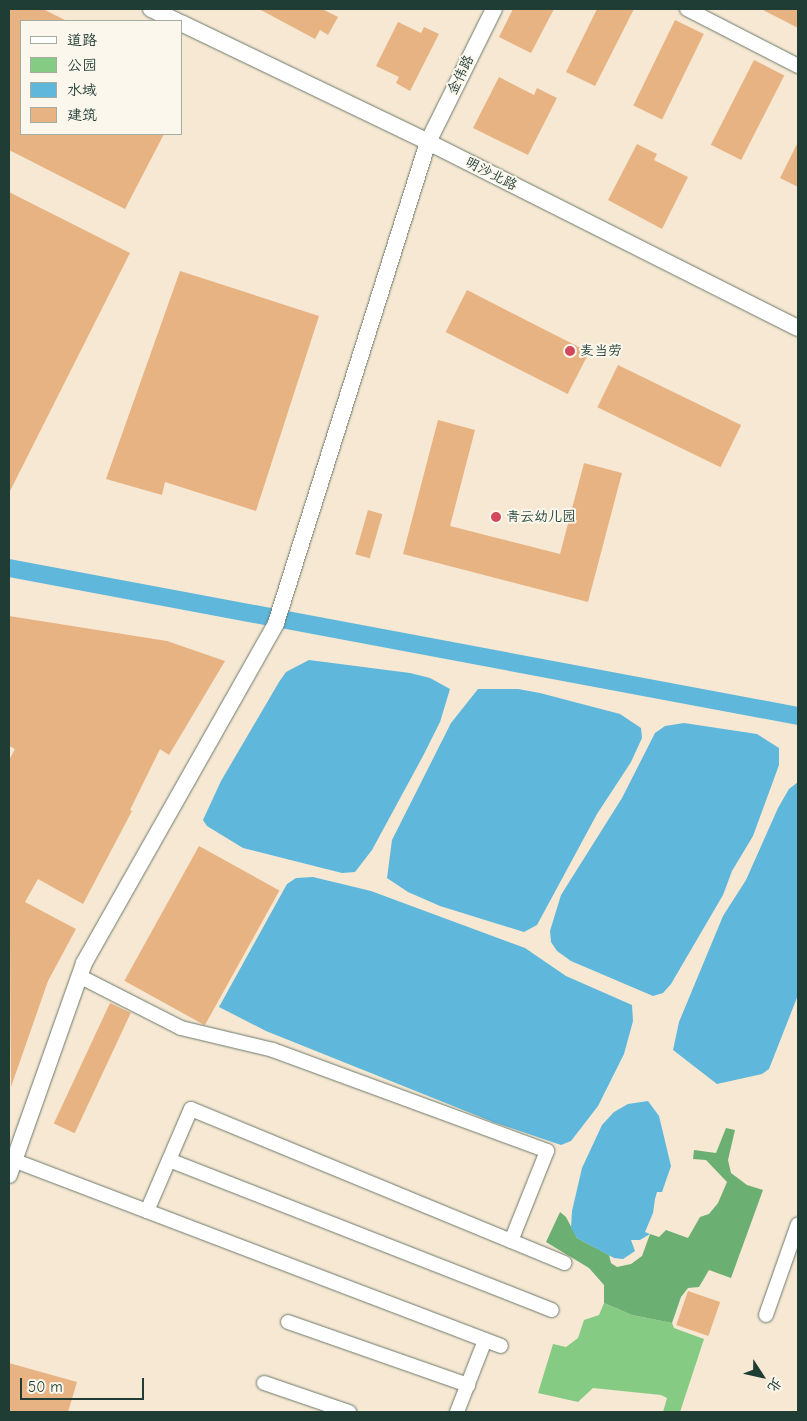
<!DOCTYPE html>
<meta charset="utf-8">
<style>
body{margin:0}
#map{position:relative;width:807px;height:1421px;overflow:hidden;background:#f6e8d2;font-family:"Comic Neue","LXGW WenKai TC",sans-serif}
div>[style]{position:absolute}
[style*='--x']{left:calc(var(--x)*1px);top:calc(var(--y)*1px);width:calc(var(--w)*1px);rotate:calc(var(--a)*1deg)}
.green>*{inset:0;background:#86cb84}
.forest>*{inset:0;background:#6caf72}
.water>*{inset:0;background:#5fb7dc}
.canal>*{height:18px;margin:-9px;padding:0 9px;transform-origin:9px;border-radius:9px;background:#5fb7dc}
.building>*{inset:0;background:#e8b383;transform-origin:0 0}
.roads{filter:drop-shadow(0 0 1px #6a796b) drop-shadow(0 0 1px #6a796b)}
.minor>*{height:14px;margin:-7px;padding:0 7px;transform-origin:7px;border-radius:7px;background:#fff}
.tertiary>*{height:16px;margin:-8px;padding:0 8px;transform-origin:8px;border-radius:8px;background:#fff}
.dots>*{width:14px;height:14px;translate:-50% -50%;box-sizing:border-box;border:2px solid #fbf7ec;border-radius:50%}
span{translate:-50% -50%;white-space:nowrap;text-align:center;line-height:1.15;-webkit-text-stroke:4px #fbf7ec;paint-order:stroke}
.street-label{font-size:14px;color:#1f3d34}
.poi-label{font-size:14px;color:#1f3d34}
.left{translate:0 -50%;text-align:left}
.frame{position:absolute;inset:0;border:10px solid #1f3d34;pointer-events:none}
.legend{position:absolute;left:20px;top:20px;width:162px;height:115px;box-sizing:border-box;background:#fbf7ec;border:1px solid #a3ada2;margin:0;padding:6px 9px;list-style:none;font-size:15px;color:#1f3d34}
.legend li{display:flex;align-items:center;gap:10px;height:25px}
.legend b{width:25px;border:1px solid #a3ada2}
.north{position:absolute;left:737px;top:1351px;width:50px;height:50px;-webkit-text-stroke:4px #fbf7ec;paint-order:stroke;rotate:125deg;font-size:14px;font-weight:700;line-height:20px;text-align:center;color:#1f3d34}
.north::after{content:'';display:block;margin:auto;width:18px;height:22px;background:#1f3d34;clip-path:polygon(50% 0,100% 100%,50% 72%,0 100%)}
.scale{position:absolute;left:20px;top:1378px;width:124px;height:22px;box-sizing:border-box;border:2px solid #1f3d34;border-top:0;padding-left:6px;font-size:15px;line-height:18px;white-space:nowrap;color:#1f3d34;-webkit-text-stroke:4px #fbf7ec;paint-order:stroke}
</style>
<div id="map">
<div class="green">
<i style="clip-path:polygon(604px 1303px,632px 1315px,672px 1323px,674px 1328px,704px 1339px,680px 1412px,663px 1412px,667px 1398px,661px 1395px,593px 1388px,578px 1402px,538px 1393px,553px 1344px,566px 1347px,578px 1338px,584px 1320px,599px 1315px)"></i>
</div>
<div class="forest">
<i style="clip-path:polygon(726px 1128px,735px 1130px,728px 1160px,731px 1173px,747px 1185px,763px 1190px,731px 1278px,709px 1270px,699px 1287px,688px 1288px,681px 1297px,672px 1323px,632px 1315px,604px 1303px,604px 1285px,589px 1268px,546px 1242px,560px 1212px,566px 1217px,577px 1238px,609px 1255px,611px 1263px,617px 1267px,631px 1264px,642px 1256px,650px 1234px,659px 1237px,666px 1230px,688px 1238px,700px 1217px,709px 1214px,718px 1203px,727px 1182px,706px 1160px,693px 1159px,694px 1150px,716px 1153px)"></i>
</div>
<div class="water">
<i style="clip-path:polygon(309px 660px,410px 673px,430px 678px,450px 689px,440px 722px,423px 756px,372px 850px,355px 872px,342px 873px,243px 848px,207px 826px,203px 820px,221px 781px,279px 682px,286px 672px)"></i>
<i style="clip-path:polygon(478px 689px,518px 689px,540px 693px,620px 714px,641px 728px,642px 738px,631px 762px,597px 814px,537px 925px,524px 932px,440px 906px,408px 892px,387px 878px,392px 840px,451px 723px)"></i>
<i style="clip-path:polygon(684px 723px,757px 734px,779px 748px,779px 765px,753px 836px,732px 871px,723px 895px,671px 984px,663px 993px,653px 996px,571px 961px,557px 951px,551px 942px,550px 931px,561px 895px,622px 798px,655px 733px,665px 726px)"></i>
<i style="clip-path:polygon(798px 782px,798px 995px,769px 1069px,762px 1074px,717px 1084px,673px 1050px,679px 1022px,723px 916px,746px 880px,778px 808px,789px 789px)"></i>
<i style="clip-path:polygon(313px 877px,371px 891px,525px 948px,566px 976px,632px 1005px,633px 1021px,624px 1054px,598px 1106px,571px 1141px,561px 1145px,493px 1122px,266px 1031px,219px 1007px,287px 884px,296px 878px)"></i>
<i style="clip-path:polygon(648px 1101px,659px 1116px,671px 1166px,662px 1192px,657px 1192px,655px 1199px,653px 1213px,645px 1232px,650px 1234px,640px 1240px,631px 1240px,635px 1251px,623px 1259px,614px 1258px,577px 1238px,571px 1228px,572px 1211px,582px 1168px,602px 1125px,614px 1112px,628px 1104px)"></i>
</div>
<div class="canal">
<i style="--x:9;--y:568;--w:803;--a:10.62"></i>
</div>
<div class="building">
<i style="clip-path:polygon(9px 9px,43px 9px,67px 21px,21px 21px,21px 134px,164px 134px,125px 209px,9px 150px)"></i>
<i style="clip-path:polygon(259px 9px,322px 9px,338px 17px,328px 35px,320px 30px,315px 39px)"></i>
<i style="clip-path:polygon(513px 9px,554px 9px,531px 53px,499px 37px)"></i>
<i style="clip-path:polygon(597px 9px,634px 9px,595px 86px,566px 72px)"></i>
<i style="clip-path:polygon(761px 9px,798px 9px,798px 28px)"></i>
<i style="left:675px;top:20px;width:32px;height:95px;rotate:26deg"></i>
<i style="clip-path:polygon(398px 22px,421px 33px,424px 27px,439px 34px,410px 91px,396px 83px,399px 77px,376px 66px)"></i>
<i style="left:754px;top:60px;width:34px;height:95px;rotate:27deg"></i>
<i style="clip-path:polygon(499px 77px,534px 95px,537px 88px,557px 98px,528px 155px,473px 128px)"></i>
<i style="clip-path:polygon(798px 142px,798px 187px,780px 178px)"></i>
<i style="clip-path:polygon(637px 144px,657px 154px,654px 160px,688px 177px,662px 229px,608px 200px)"></i>
<i style="clip-path:polygon(9px 192px,130px 253px,9px 493px)"></i>
<i style="clip-path:polygon(180px 271px,319px 316px,256px 511px,165px 482px,162px 495px,106px 479px)"></i>
<i style="left:467px;top:290px;width:137px;height:47px;rotate:27deg"></i>
<i style="left:618px;top:365px;width:137px;height:47px;rotate:26deg"></i>
<i style="clip-path:polygon(438px 420px,475px 430px,450px 526px,560px 554px,584px 463px,622px 473px,588px 602px,403px 554px)"></i>
<i style="left:368px;top:510px;width:15px;height:46px;rotate:16deg"></i>
<i style="clip-path:polygon(9px 616px,167px 641px,225px 661px,169px 755px,160px 749px,130px 810px,132px 811px,83px 904px,38px 879px,25px 902px,76px 929px,48px 981px,11px 1087px,9px 760px,15px 749px,9px 746px)"></i>
<i style="left:199px;top:846px;width:92px;height:154px;rotate:29deg"></i>
<i style="left:110px;top:1003px;width:23px;height:133px;rotate:25deg"></i>
<i style="left:688px;top:1291px;width:34px;height:36px;rotate:19deg"></i>
<i style="clip-path:polygon(9px 1363px,77px 1382px,68px 1412px,9px 1412px)"></i>
</div>
<div class="roads">
<div class="minor">
<i style="--x:687;--y:9;--w:125;--a:27.2"></i>
<i style="--x:79;--y:976;--w:114;--a:27"></i>
<i style="--x:181;--y:1028;--w:95;--a:13.4"></i>
<i style="--x:273;--y:1050;--w:292;--a:20.2"></i>
<i style="--x:547;--y:1151;--w:97;--a:111.8"></i>
<i style="--x:13;--y:1160;--w:522;--a:20.86"></i>
<i style="--x:169;--y:1160;--w:411;--a:21.4"></i>
<i style="--x:147;--y:1211;--w:111;--a:-66.7"></i>
<i style="--x:191;--y:1109;--w:404;--a:22.4"></i>
<i style="--x:766;--y:1315;--w:96;--a:-70.6"></i>
<i style="--x:288;--y:1322;--w:191;--a:19.3"></i>
<i style="--x:264;--y:1383;--w:90;--a:18.8"></i>
<i style="--x:457;--y:1412;--w:77;--a:-68.7"></i>
</div>
<div class="tertiary">
<i style="--x:151;--y:9;--w:29;--a:25"></i>
<i style="--x:181;--y:23;--w:274;--a:25.7"></i>
<i style="--x:428;--y:142;--w:414;--a:26.7"></i>
<i style="--x:9;--y:1175;--w:225;--a:-70.5"></i>
<i style="--x:84;--y:963;--w:390;--a:-60.5"></i>
<i style="--x:276;--y:623;--w:504;--a:-72.46"></i>
<i style="--x:428;--y:142;--w:148;--a:-63.6"></i>
</div>
</div>
<div class="dots">
<i style="left:570px;top:351px;background:#d1495b"></i>
<i style="left:496px;top:517px;background:#d1495b"></i>
</div>
<div class="street-label">
<span style="left:461px;top:75px;rotate:-64deg">金伟路</span>
<span style="left:491px;top:174px;rotate:27deg">明沙北路</span>
</div>
<div class="poi-label">
<span class="left" style="left:580px;top:351px">麦当劳</span>
<span class="left" style="left:506px;top:517px">青云幼儿园</span>
</div>
<div class="frame"></div>
<ul class="legend">
<li><b style="height:6px;background:#fff"></b>道路</li>
<li><b style="height:14px;background:#86cb84"></b>公园</li>
<li><b style="height:14px;background:#5fb7dc"></b>水域</li>
<li><b style="height:14px;background:#e8b383"></b>建筑</li>
</ul>
<div class="north">北</div>
<div class="scale">50 m</div>
</div>
